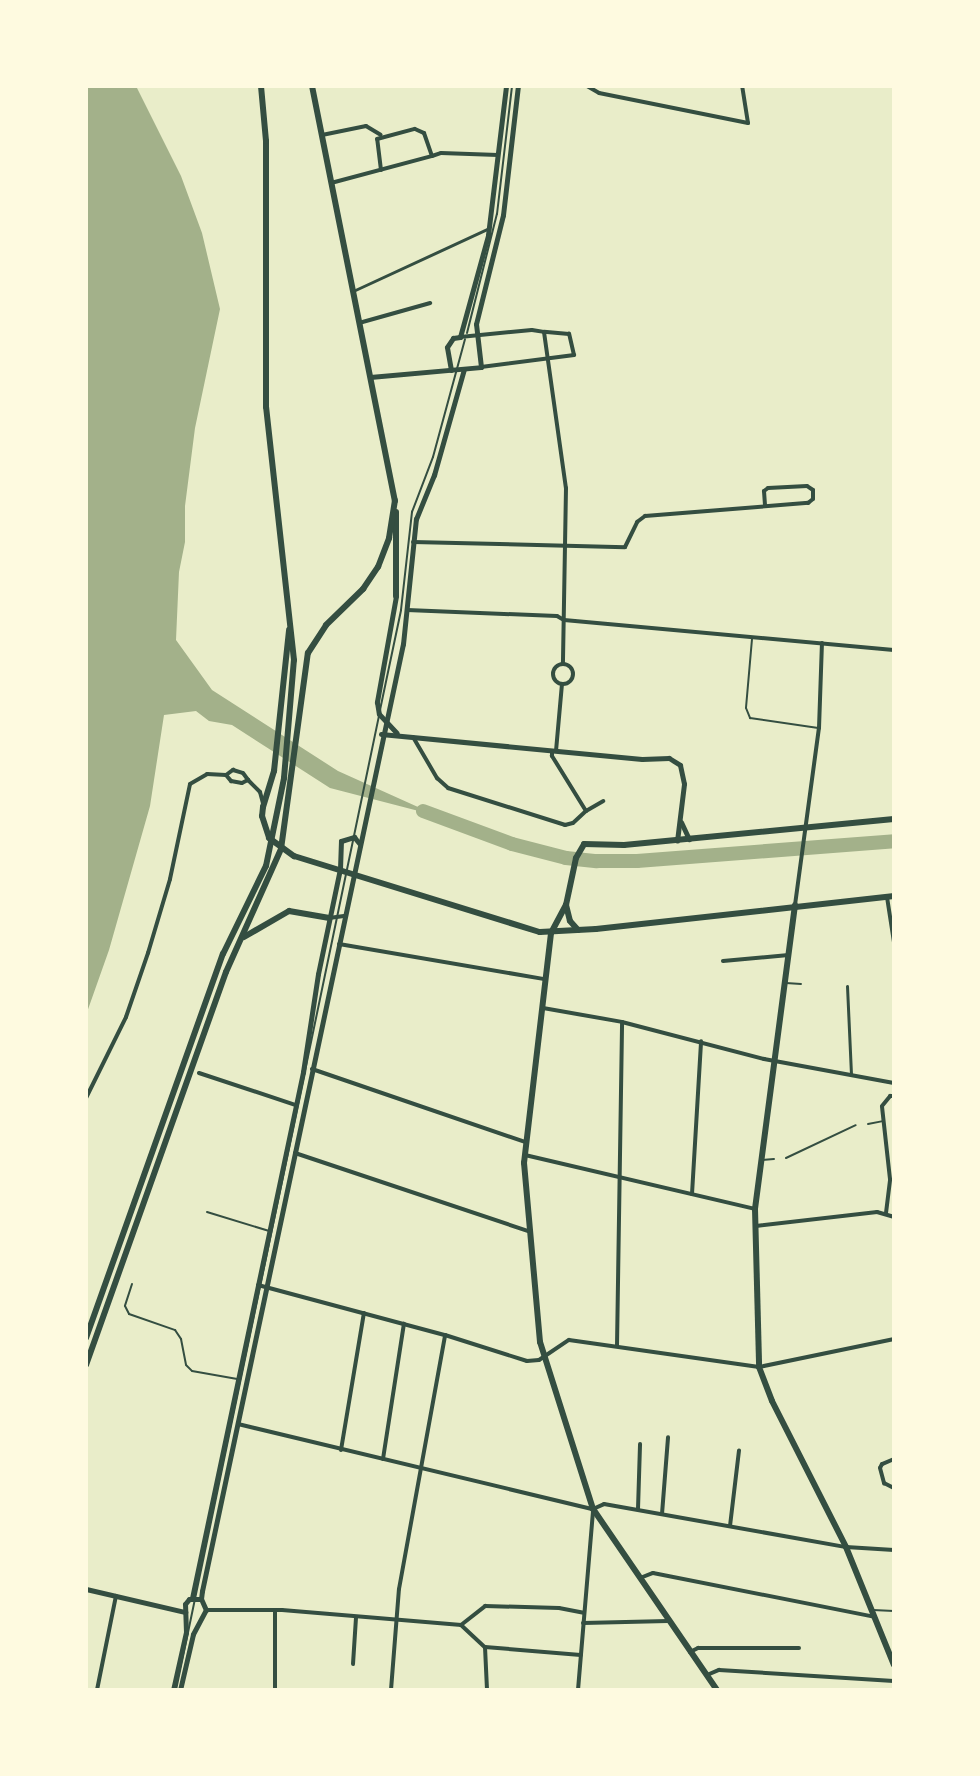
<!DOCTYPE html>
<style>
body{margin:0}
#map{position:relative;width:980px;height:1776px;overflow:hidden;background:#e9edc9;font-family:"Work Sans",sans-serif}
div>[style]{position:absolute}
[style*='--x']{left:calc(var(--x)*1px);top:calc(var(--y)*1px);width:calc(var(--w)*1px);rotate:calc(var(--a)*1deg)}
.water>*{inset:0;background:#a3b18a}
.river>*{height:14px;margin:-7px;padding:0 7px;transform-origin:7px;border-radius:7px;background:#a3b18a}
.service>*{height:2px;margin:-1px;padding:0 1px;transform-origin:1px;border-radius:1px;background:#344e41}
.pedestrian>*{height:3px;margin:-1.5px;padding:0 1.5px;transform-origin:1.5px;border-radius:1.5px;background:#344e41}
.minor>*{height:4px;margin:-2px;padding:0 2px;transform-origin:2px;border-radius:2px;background:#344e41}
.minor>.ring{margin:-2px;padding:0;box-sizing:content-box;background:none;border:4px solid #344e41;border-radius:50%}
.tertiary>*{height:5px;margin:-2.5px;padding:0 2.5px;transform-origin:2.5px;border-radius:2.5px;background:#344e41}
.secondary>*{height:6px;margin:-3px;padding:0 3px;transform-origin:3px;border-radius:3px;background:#344e41}
.primary>*{height:6px;margin:-3px;padding:0 3px;transform-origin:3px;border-radius:3px;background:#344e41}
span{translate:-50% -50%;white-space:nowrap;text-align:center;line-height:1.15;-webkit-text-stroke:8px #fefae0;paint-order:stroke}
.frame{position:absolute;inset:0;border:88px solid #fefae0;pointer-events:none}
</style>
<div id="map">
<div class="water">
<i style="clip-path:polygon(86px 86px,136px 86px,181px 176px,202px 233px,220px 309px,195px 428px,185px 506px,185px 542px,179px 572px,176px 640px,212px 690px,338px 771px,438px 816px,330px 788px,232px 725px,209px 721px,196px 711px,164px 715px,150px 806px,109px 950px,86px 1015px)"></i>
</div>
<div class="river">
<i style="--x:423;--y:811;--w:95;--a:20.3"></i>
<i style="--x:512;--y:844;--w:56;--a:14.5"></i>
<i style="--x:566;--y:858;--w:31;--a:6"></i>
<i style="--x:597;--y:861;--w:40;--a:0"></i>
<i style="--x:637;--y:861;--w:258;--a:-4.4"></i>
</div>
<div class="service">
<i style="--x:467;--y:333;--w:123;--a:-75.9"></i>
<i style="--x:497;--y:214;--w:129;--a:-83.3"></i>
<i style="--x:752;--y:639;--w:69;--a:95"></i>
<i style="--x:746;--y:708;--w:11;--a:68"></i>
<i style="--x:750;--y:718;--w:69;--a:8.4"></i>
<i style="--x:380;--y:710;--w:102;--a:-78.1"></i>
<i style="--x:401;--y:610;--w:99;--a:-83.6"></i>
<i style="--x:412;--y:512;--w:59;--a:-69.1"></i>
<i style="--x:433;--y:457;--w:122;--a:-74.8"></i>
<i style="--x:786;--y:983;--w:15;--a:4"></i>
<i style="--x:868;--y:1124;--w:15;--a:-11"></i>
<i style="--x:786;--y:1158;--w:77;--a:-25.2"></i>
<i style="--x:762;--y:1160;--w:12;--a:-5"></i>
<i style="--x:207;--y:1212;--w:65;--a:17"></i>
<i style="--x:132;--y:1284;--w:23;--a:108"></i>
<i style="--x:125;--y:1306;--w:9;--a:63"></i>
<i style="--x:129;--y:1314;--w:49;--a:19.2"></i>
<i style="--x:175;--y:1330;--w:11;--a:56"></i>
<i style="--x:181;--y:1339;--w:26;--a:79"></i>
<i style="--x:186;--y:1365;--w:8;--a:45"></i>
<i style="--x:192;--y:1371;--w:46;--a:10.1"></i>
<i style="--x:873;--y:1610;--w:21;--a:3"></i>
<i style="--x:176;--y:1690;--w:995;--a:-78.23"></i>
</div>
<div class="pedestrian">
<i style="--x:353;--y:291;--w:148;--a:-24.8"></i>
<i style="--x:847;--y:986;--w:89;--a:87.4"></i>
</div>
<div class="minor">
<i style="--x:587;--y:86;--w:14;--a:30"></i>
<i style="--x:599;--y:93;--w:152;--a:11.4"></i>
<i style="--x:748;--y:123;--w:37;--a:-99"></i>
<i style="--x:322;--y:135;--w:45;--a:-11.6"></i>
<i style="--x:366;--y:126;--w:17;--a:31"></i>
<i style="--x:381;--y:170;--w:31;--a:-97"></i>
<i style="--x:377;--y:139;--w:39;--a:-15"></i>
<i style="--x:415;--y:129;--w:10;--a:24"></i>
<i style="--x:424;--y:133;--w:24;--a:71"></i>
<i style="--x:432;--y:156;--w:9;--a:-18"></i>
<i style="--x:441;--y:153;--w:57;--a:2"></i>
<i style="--x:331;--y:183;--w:105;--a:-15"></i>
<i style="--x:359;--y:323;--w:74;--a:-15.7"></i>
<i style="--x:460;--y:337;--w:72;--a:-5.6"></i>
<i style="--x:532;--y:330;--w:12;--a:9"></i>
<i style="--x:544;--y:332;--w:158;--a:82"></i>
<i style="--x:566;--y:488;--w:176;--a:91"></i>
<i style="--x:481;--y:367;--w:94;--a:-7.4"></i>
<i style="--x:574;--y:355;--w:22;--a:-103"></i>
<i style="--x:569;--y:334;--w:25;--a:-175"></i>
<i style="--x:413;--y:542;--w:212;--a:1.4"></i>
<i style="--x:625;--y:547;--w:28;--a:-64"></i>
<i style="--x:637;--y:522;--w:10;--a:-37"></i>
<i style="--x:645;--y:516;--w:164;--a:-4.6"></i>
<i style="--x:808;--y:503;--w:6;--a:-39"></i>
<i style="--x:813;--y:499;--w:9;--a:-90"></i>
<i style="--x:813;--y:490;--w:7;--a:-146"></i>
<i style="--x:807;--y:486;--w:39;--a:177"></i>
<i style="--x:768;--y:488;--w:5;--a:143"></i>
<i style="--x:764;--y:491;--w:15;--a:86"></i>
<i style="--x:407;--y:610;--w:150;--a:2.3"></i>
<i style="--x:557;--y:616;--w:8;--a:30"></i>
<i style="--x:564;--y:620;--w:331;--a:5.2"></i>
<i class="ring" style="left:553px;top:664px;width:16px;height:16px"></i>
<i style="--x:413;--y:737;--w:48;--a:59.7"></i>
<i style="--x:437;--y:778;--w:15;--a:42"></i>
<i style="--x:448;--y:788;--w:123;--a:17.5"></i>
<i style="--x:565;--y:825;--w:8;--a:-14"></i>
<i style="--x:573;--y:823;--w:18;--a:-43"></i>
<i style="--x:586;--y:811;--w:65;--a:-121.7"></i>
<i style="--x:552;--y:756;--w:5;--a:-90"></i>
<i style="--x:556;--y:751;--w:67;--a:-84.9"></i>
<i style="--x:226;--y:775;--w:9;--a:-36"></i>
<i style="--x:233;--y:770;--w:10;--a:17"></i>
<i style="--x:243;--y:773;--w:9;--a:54"></i>
<i style="--x:586;--y:811;--w:20;--a:-30"></i>
<i style="--x:887;--y:897;--w:46;--a:81.2"></i>
<i style="--x:795;--y:905;--w:179;--a:-82.3"></i>
<i style="--x:819;--y:728;--w:85;--a:-88"></i>
<i style="--x:329;--y:918;--w:15;--a:-8"></i>
<i style="--x:339;--y:944;--w:207;--a:9.7"></i>
<i style="--x:723;--y:961;--w:66;--a:-5.2"></i>
<i style="--x:543;--y:1008;--w:80;--a:10"></i>
<i style="--x:622;--y:1022;--w:147;--a:14.6"></i>
<i style="--x:764;--y:1059;--w:132;--a:10.5"></i>
<i style="--x:312;--y:1069;--w:225;--a:18.9"></i>
<i style="--x:199;--y:1073;--w:102;--a:18.3"></i>
<i style="--x:86;--y:1098;--w:90;--a:-63.7"></i>
<i style="--x:126;--y:1017;--w:68;--a:-71"></i>
<i style="--x:148;--y:953;--w:77;--a:-73.4"></i>
<i style="--x:170;--y:879;--w:97;--a:-78.1"></i>
<i style="--x:190;--y:784;--w:20;--a:-30"></i>
<i style="--x:207;--y:774;--w:19;--a:3"></i>
<i style="--x:226;--y:775;--w:8;--a:50"></i>
<i style="--x:231;--y:781;--w:11;--a:10"></i>
<i style="--x:242;--y:783;--w:7;--a:-27"></i>
<i style="--x:248;--y:780;--w:17;--a:45"></i>
<i style="--x:260;--y:792;--w:11;--a:75"></i>
<i style="--x:295;--y:1153;--w:246;--a:18.5"></i>
<i style="--x:525;--y:1155;--w:236;--a:13.2"></i>
<i style="--x:692;--y:1194;--w:153;--a:-86.6"></i>
<i style="--x:886;--y:1213;--w:34;--a:-83"></i>
<i style="--x:890;--y:1179;--w:73;--a:-96.3"></i>
<i style="--x:882;--y:1106;--w:13;--a:-51"></i>
<i style="--x:890;--y:1096;--w:4;--a:0"></i>
<i style="--x:756;--y:1226;--w:122;--a:-6.6"></i>
<i style="--x:877;--y:1212;--w:18;--a:16"></i>
<i style="--x:258;--y:1285;--w:194;--a:15"></i>
<i style="--x:445;--y:1335;--w:86;--a:17.6"></i>
<i style="--x:527;--y:1361;--w:12;--a:-5"></i>
<i style="--x:539;--y:1360;--w:36;--a:-34"></i>
<i style="--x:569;--y:1340;--w:192;--a:8.1"></i>
<i style="--x:759;--y:1367;--w:138;--a:-11.7"></i>
<i style="--x:617;--y:1346;--w:324;--a:-89.1"></i>
<i style="--x:238;--y:1424;--w:365;--a:13.5"></i>
<i style="--x:341;--y:1450;--w:139;--a:-80.5"></i>
<i style="--x:383;--y:1459;--w:137;--a:-81.2"></i>
<i style="--x:894;--y:1459;--w:13;--a:157"></i>
<i style="--x:882;--y:1464;--w:4;--a:117"></i>
<i style="--x:880;--y:1468;--w:16;--a:75"></i>
<i style="--x:884;--y:1483;--w:11;--a:27"></i>
<i style="--x:593;--y:1509;--w:12;--a:-24"></i>
<i style="--x:604;--y:1504;--w:246;--a:10.1"></i>
<i style="--x:846;--y:1547;--w:48;--a:3.6"></i>
<i style="--x:638;--y:1509;--w:65;--a:-88.2"></i>
<i style="--x:662;--y:1514;--w:77;--a:-85.5"></i>
<i style="--x:730;--y:1526;--w:76;--a:-83.2"></i>
<i style="--x:640;--y:1578;--w:14;--a:-21"></i>
<i style="--x:653;--y:1573;--w:226;--a:11.2"></i>
<i style="--x:206;--y:1610;--w:76;--a:0"></i>
<i style="--x:282;--y:1610;--w:180;--a:4.8"></i>
<i style="--x:461;--y:1625;--w:33;--a:43"></i>
<i style="--x:485;--y:1647;--w:43;--a:87.3"></i>
<i style="--x:583;--y:1623;--w:85;--a:-1.3"></i>
<i style="--x:461;--y:1625;--w:31;--a:-38"></i>
<i style="--x:485;--y:1606;--w:74;--a:1.5"></i>
<i style="--x:559;--y:1608;--w:25;--a:11"></i>
<i style="--x:485;--y:1647;--w:96;--a:4.8"></i>
<i style="--x:690;--y:1652;--w:9;--a:-27"></i>
<i style="--x:698;--y:1648;--w:101;--a:0"></i>
<i style="--x:353;--y:1664;--w:46;--a:-86.3"></i>
<i style="--x:707;--y:1675;--w:13;--a:-23"></i>
<i style="--x:719;--y:1670;--w:175;--a:3.6"></i>
<i style="--x:97;--y:1690;--w:96;--a:-78.6"></i>
<i style="--x:275;--y:1690;--w:80;--a:-90"></i>
<i style="--x:391;--y:1690;--w:101;--a:-85.5"></i>
<i style="--x:399;--y:1589;--w:258;--a:-79.7"></i>
<i style="--x:578;--y:1690;--w:179;--a:-85.2"></i>
</div>
<div class="tertiary">
<i style="--x:451;--y:370;--w:23;--a:-100"></i>
<i style="--x:447;--y:347;--w:11;--a:-56"></i>
<i style="--x:453;--y:338;--w:7;--a:-8"></i>
<i style="--x:460;--y:337;--w:106;--a:-74.6"></i>
<i style="--x:488;--y:235;--w:150;--a:-83.1"></i>
<i style="--x:370;--y:377;--w:111;--a:-5.1"></i>
<i style="--x:481;--y:367;--w:43;--a:-96.6"></i>
<i style="--x:476;--y:324;--w:112;--a:-76.1"></i>
<i style="--x:503;--y:215;--w:130;--a:-83.4"></i>
<i style="--x:396;--y:596;--w:108;--a:100.2"></i>
<i style="--x:377;--y:702;--w:12;--a:81"></i>
<i style="--x:379;--y:714;--w:26;--a:47"></i>
<i style="--x:381;--y:734;--w:262;--a:5.5"></i>
<i style="--x:642;--y:759;--w:27;--a:-2"></i>
<i style="--x:669;--y:758;--w:13;--a:32"></i>
<i style="--x:680;--y:765;--w:19;--a:78"></i>
<i style="--x:684;--y:784;--w:57;--a:97"></i>
<i style="--x:681;--y:822;--w:19;--a:65"></i>
<i style="--x:86;--y:1589;--w:102;--a:13.1"></i>
<i style="--x:192;--y:1598;--w:538;--a:-78.08"></i>
<i style="--x:303;--y:1072;--w:99;--a:-81.3"></i>
<i style="--x:318;--y:974;--w:107;--a:-78.2"></i>
<i style="--x:340;--y:869;--w:28;--a:-88"></i>
<i style="--x:341;--y:841;--w:14;--a:-17"></i>
<i style="--x:354;--y:837;--w:8;--a:50"></i>
<i style="--x:173;--y:1690;--w:59;--a:-77.4"></i>
<i style="--x:186;--y:1632;--w:28;--a:-92"></i>
<i style="--x:185;--y:1604;--w:6;--a:-51"></i>
<i style="--x:189;--y:1599;--w:12;--a:0"></i>
<i style="--x:180;--y:1690;--w:57;--a:-76.9"></i>
<i style="--x:193;--y:1634;--w:27;--a:-62"></i>
<i style="--x:206;--y:1610;--w:12;--a:-114"></i>
<i style="--x:201;--y:1599;--w:8;--a:-83"></i>
<i style="--x:202;--y:1591;--w:968;--a:-78.02"></i>
<i style="--x:403;--y:644;--w:126;--a:-84.1"></i>
<i style="--x:416;--y:519;--w:48;--a:-67.8"></i>
<i style="--x:434;--y:475;--w:110;--a:-74.2"></i>
</div>
<div class="secondary">
<i style="--x:263;--y:807;--w:9;--a:96"></i>
<i style="--x:262;--y:816;--w:23;--a:72"></i>
<i style="--x:269;--y:838;--w:31;--a:36"></i>
<i style="--x:294;--y:856;--w:257;--a:17.2"></i>
<i style="--x:540;--y:932;--w:56;--a:-3.1"></i>
<i style="--x:596;--y:929;--w:300;--a:-6.3"></i>
<i style="--x:566;--y:905;--w:16;--a:76"></i>
<i style="--x:570;--y:921;--w:12;--a:48"></i>
<i style="--x:795;--y:905;--w:307;--a:97.5"></i>
<i style="--x:755;--y:1209;--w:158;--a:88.5"></i>
<i style="--x:759;--y:1367;--w:36;--a:69"></i>
<i style="--x:772;--y:1401;--w:164;--a:63.1"></i>
<i style="--x:846;--y:1547;--w:127;--a:67.9"></i>
<i style="--x:717;--y:1690;--w:219;--a:-124.4"></i>
<i style="--x:593;--y:1509;--w:175;--a:-107.6"></i>
<i style="--x:540;--y:1342;--w:180;--a:-95.1"></i>
<i style="--x:524;--y:1163;--w:232;--a:-83.3"></i>
<i style="--x:551;--y:933;--w:32;--a:-62"></i>
<i style="--x:566;--y:905;--w:48;--a:-78"></i>
<i style="--x:576;--y:858;--w:16;--a:-60"></i>
<i style="--x:584;--y:844;--w:40;--a:1.4"></i>
<i style="--x:624;--y:845;--w:271;--a:-5.5"></i>
</div>
<div class="primary">
<i style="--x:312;--y:86;--w:423;--a:78.7"></i>
<i style="--x:396;--y:596;--w:84;--a:-90"></i>
<i style="--x:263;--y:807;--w:38;--a:-73"></i>
<i style="--x:274;--y:771;--w:142;--a:-83.9"></i>
<i style="--x:244;--y:937;--w:52;--a:-30"></i>
<i style="--x:289;--y:911;--w:41;--a:9.9"></i>
<i style="--x:86;--y:1338;--w:408;--a:-70.4"></i>
<i style="--x:223;--y:954;--w:98;--a:-64"></i>
<i style="--x:266;--y:866;--w:90;--a:-78.4"></i>
<i style="--x:284;--y:778;--w:118;--a:-85.2"></i>
<i style="--x:294;--y:660;--w:255;--a:-96.3"></i>
<i style="--x:266;--y:407;--w:266;--a:-90"></i>
<i style="--x:266;--y:141;--w:55;--a:-95.2"></i>
<i style="--x:86;--y:1365;--w:417;--a:-70.4"></i>
<i style="--x:226;--y:972;--w:135;--a:-65.9"></i>
<i style="--x:281;--y:849;--w:198;--a:-82.2"></i>
<i style="--x:308;--y:653;--w:33;--a:-57"></i>
<i style="--x:326;--y:625;--w:52;--a:-44.2"></i>
<i style="--x:363;--y:589;--w:27;--a:-56"></i>
<i style="--x:378;--y:567;--w:31;--a:-69"></i>
<i style="--x:389;--y:538;--w:38;--a:-81"></i>
</div>
<div class="frame"></div>
</div>
